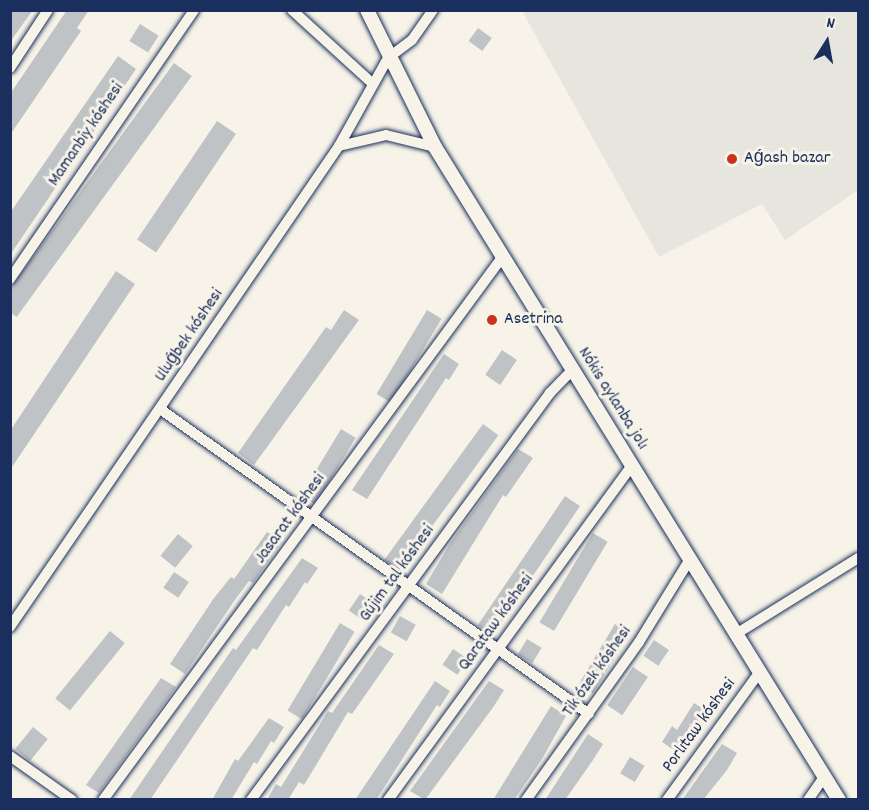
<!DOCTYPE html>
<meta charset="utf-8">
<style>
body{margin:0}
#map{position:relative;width:869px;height:810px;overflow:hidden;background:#f7f3e8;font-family:Dekko,sans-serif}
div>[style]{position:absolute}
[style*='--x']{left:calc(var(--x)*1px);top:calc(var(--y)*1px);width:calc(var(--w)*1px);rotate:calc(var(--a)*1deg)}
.built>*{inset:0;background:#e6e5de}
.building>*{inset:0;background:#c0c3c5;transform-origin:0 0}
.roads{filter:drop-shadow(0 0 2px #1b2f5e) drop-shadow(0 0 2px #1b2f5e)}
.minor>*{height:10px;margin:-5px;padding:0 5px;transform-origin:5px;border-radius:5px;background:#f7f3e8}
.major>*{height:14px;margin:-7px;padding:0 7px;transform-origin:7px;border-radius:7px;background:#f7f3e8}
.dots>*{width:16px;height:16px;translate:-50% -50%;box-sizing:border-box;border:3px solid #f7f3e8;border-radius:50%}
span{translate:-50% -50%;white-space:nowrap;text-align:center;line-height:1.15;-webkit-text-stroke:6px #f7f3e8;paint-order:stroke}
.street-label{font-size:18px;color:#1b2f5e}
.poi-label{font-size:18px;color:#1b2f5e}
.left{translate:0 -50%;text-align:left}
.frame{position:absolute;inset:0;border:12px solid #1b2f5e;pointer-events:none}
.north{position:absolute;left:797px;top:12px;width:60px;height:60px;-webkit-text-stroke:4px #f7f3e8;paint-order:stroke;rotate:11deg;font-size:16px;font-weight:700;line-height:24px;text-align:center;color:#1b2f5e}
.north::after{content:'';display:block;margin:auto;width:21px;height:27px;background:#1b2f5e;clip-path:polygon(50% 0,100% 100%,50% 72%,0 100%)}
</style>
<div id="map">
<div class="built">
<i style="clip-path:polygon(522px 11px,858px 11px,858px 190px,785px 240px,762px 204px,659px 257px)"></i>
</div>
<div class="building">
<i style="clip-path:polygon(10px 10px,33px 10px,10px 42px)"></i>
<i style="clip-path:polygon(67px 10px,89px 10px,77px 28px,81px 31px,10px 135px,10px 94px)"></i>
<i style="left:140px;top:24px;width:22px;height:20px;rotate:32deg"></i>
<i style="left:478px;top:28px;width:17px;height:16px;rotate:36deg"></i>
<i style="clip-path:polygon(118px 56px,136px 69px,10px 255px,10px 213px)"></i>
<i style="left:174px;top:63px;width:22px;height:298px;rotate:36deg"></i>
<i style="left:217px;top:121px;width:23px;height:143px;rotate:34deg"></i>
<i style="clip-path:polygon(116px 271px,135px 284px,10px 470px,10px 431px)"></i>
<i style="clip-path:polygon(344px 310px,359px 320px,254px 465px,238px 453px,326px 327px,331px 330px)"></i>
<i style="left:427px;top:310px;width:17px;height:98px;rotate:31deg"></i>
<i style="left:502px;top:350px;width:18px;height:30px;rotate:34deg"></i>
<i style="clip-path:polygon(444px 354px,459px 364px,449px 380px,446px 378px,367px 499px,352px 490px)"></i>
<i style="left:483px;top:424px;width:19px;height:168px;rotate:36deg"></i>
<i style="left:341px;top:429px;width:17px;height:78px;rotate:31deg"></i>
<i style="clip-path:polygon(518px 449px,533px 458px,506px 497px,503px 495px,442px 594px,426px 584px,451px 542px)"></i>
<i style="left:565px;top:496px;width:18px;height:156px;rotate:34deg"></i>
<i style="clip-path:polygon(267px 532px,282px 541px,253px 583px,249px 581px,234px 601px,185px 674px,170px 664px,214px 598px,231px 577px,234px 579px)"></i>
<i style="left:593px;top:533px;width:17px;height:104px;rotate:31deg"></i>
<i style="left:178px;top:534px;width:19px;height:28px;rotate:39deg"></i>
<i style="clip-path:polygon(302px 558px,318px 568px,307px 584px,305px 582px,289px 607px,286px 605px,257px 650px,253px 648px,150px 800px,129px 800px,233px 648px,236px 650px)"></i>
<i style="left:174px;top:572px;width:18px;height:19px;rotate:34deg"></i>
<i style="left:360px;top:594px;width:18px;height:20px;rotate:34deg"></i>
<i style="left:400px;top:616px;width:18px;height:19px;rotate:29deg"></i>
<i style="left:340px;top:623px;width:17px;height:102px;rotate:31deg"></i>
<i style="left:615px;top:624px;width:17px;height:71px;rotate:31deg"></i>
<i style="left:110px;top:631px;width:19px;height:87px;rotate:39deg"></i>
<i style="left:527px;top:639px;width:17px;height:18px;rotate:31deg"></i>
<i style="left:654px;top:640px;width:18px;height:19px;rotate:34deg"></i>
<i style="clip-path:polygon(379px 645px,394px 654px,352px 714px,348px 712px,304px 785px,299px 782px,288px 800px,267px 800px,276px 784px,281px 787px,328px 711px,332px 713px)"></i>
<i style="left:453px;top:649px;width:18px;height:19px;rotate:34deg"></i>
<i style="left:633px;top:667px;width:18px;height:46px;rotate:34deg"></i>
<i style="clip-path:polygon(161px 678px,176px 687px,171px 694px,99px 793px,86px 785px)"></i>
<i style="clip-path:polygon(435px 681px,450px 691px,440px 707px,437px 705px,376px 800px,355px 800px)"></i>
<i style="clip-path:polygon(489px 681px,504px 690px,494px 706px,425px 800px,410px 791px)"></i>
<i style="clip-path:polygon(694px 703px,709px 712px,699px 728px,694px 725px,677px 752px,662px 742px,672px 726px,677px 730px)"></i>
<i style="clip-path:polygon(551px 706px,566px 716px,542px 759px,514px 800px,493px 800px)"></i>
<i style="clip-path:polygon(269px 718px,284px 727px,274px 743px,271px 741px,257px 764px,254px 762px,231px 800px,212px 800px,235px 759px,238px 761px)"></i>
<i style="left:33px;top:727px;width:19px;height:28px;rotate:39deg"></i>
<i style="clip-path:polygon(588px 734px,603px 744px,593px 760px,565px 800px,545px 800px)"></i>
<i style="clip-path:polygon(722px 744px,737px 753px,727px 770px,703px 800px,682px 800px)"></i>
<i style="left:630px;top:757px;width:17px;height:19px;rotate:31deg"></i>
</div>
<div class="roads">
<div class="minor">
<i style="--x:292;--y:10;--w:108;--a:42.4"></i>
<i style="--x:10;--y:68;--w:69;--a:-56.8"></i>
<i style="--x:339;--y:146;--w:48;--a:-13.2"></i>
<i style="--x:386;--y:135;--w:50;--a:13.8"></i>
<i style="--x:10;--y:279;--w:326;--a:-55.6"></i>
<i style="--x:160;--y:409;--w:526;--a:35.41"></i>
<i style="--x:10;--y:627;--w:583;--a:-55.63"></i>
<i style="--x:339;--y:146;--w:101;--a:-60.9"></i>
<i style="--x:388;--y:58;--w:30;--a:-37"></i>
<i style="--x:412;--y:40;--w:37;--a:-55"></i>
<i style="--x:736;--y:634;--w:144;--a:-31.9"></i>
<i style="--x:10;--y:756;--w:76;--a:35.4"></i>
<i style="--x:103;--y:800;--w:675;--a:-53.67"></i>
<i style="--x:251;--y:800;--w:505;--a:-53.7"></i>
<i style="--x:550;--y:393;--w:33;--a:-46"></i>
<i style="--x:388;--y:800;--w:414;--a:-53.9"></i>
<i style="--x:526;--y:800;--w:194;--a:-54.4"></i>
<i style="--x:639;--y:642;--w:97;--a:-58.4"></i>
<i style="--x:667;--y:800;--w:157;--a:-54.1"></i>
<i style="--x:808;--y:800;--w:29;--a:-55"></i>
</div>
<div class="major">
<i style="--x:367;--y:10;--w:153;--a:63.6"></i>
<i style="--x:435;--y:147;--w:768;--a:58.26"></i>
</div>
</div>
<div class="dots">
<i style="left:732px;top:159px;background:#c8321e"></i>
<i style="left:492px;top:320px;background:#c8321e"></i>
</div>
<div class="street-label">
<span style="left:87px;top:135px;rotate:-56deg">Mamanbiy kóshesi</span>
<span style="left:190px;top:336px;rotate:-56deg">Uluǵbek kóshesi</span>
<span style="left:612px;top:399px;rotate:58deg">Nókis aylanba jolı</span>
<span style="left:291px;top:519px;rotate:-54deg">Jasarat kóshesi</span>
<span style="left:398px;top:574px;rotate:-54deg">Gújim tal kóshesi</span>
<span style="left:497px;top:623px;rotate:-54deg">Qarataw kóshesi</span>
<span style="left:598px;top:672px;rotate:-55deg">Tik ózek kóshesi</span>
<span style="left:700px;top:726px;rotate:-54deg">Porlıtaw kóshesi</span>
</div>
<div class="poi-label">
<span class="left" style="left:744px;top:159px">Aǵash bazar</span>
<span class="left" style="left:504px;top:320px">Asetrina</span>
</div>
<div class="frame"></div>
<div class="north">N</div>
</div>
